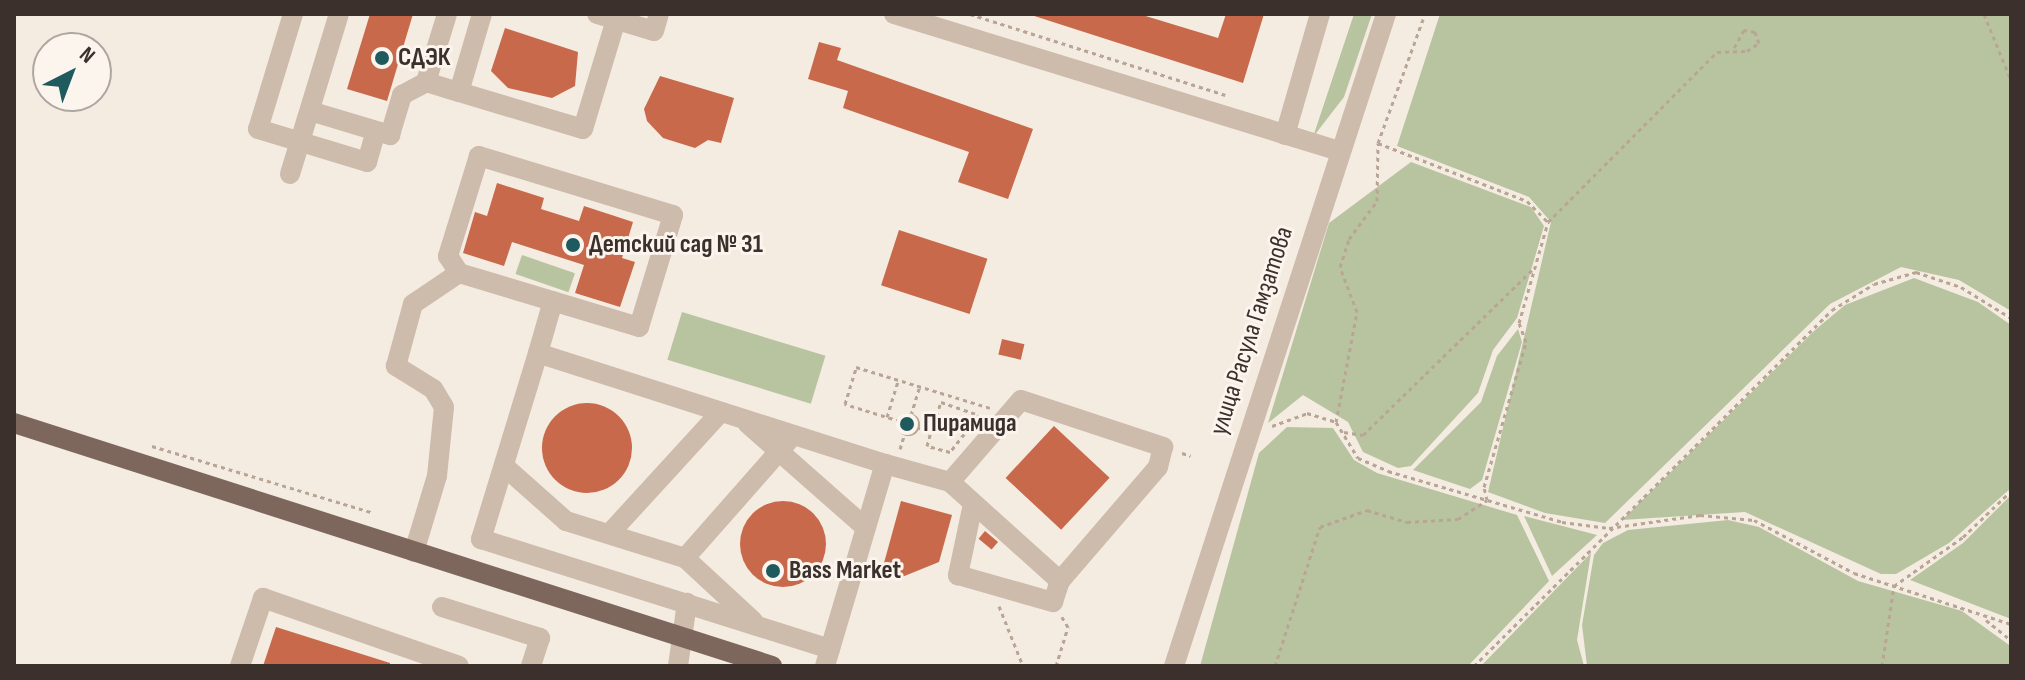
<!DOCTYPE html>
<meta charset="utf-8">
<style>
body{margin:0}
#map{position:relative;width:2025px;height:680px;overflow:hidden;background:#f4ebe1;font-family:"Sofia Sans Condensed",sans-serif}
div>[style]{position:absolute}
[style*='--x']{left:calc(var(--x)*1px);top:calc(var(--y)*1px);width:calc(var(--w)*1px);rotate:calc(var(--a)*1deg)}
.green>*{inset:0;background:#b8c4a0;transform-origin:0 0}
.building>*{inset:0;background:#c8694b;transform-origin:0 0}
.round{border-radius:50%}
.path>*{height:3px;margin-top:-1.5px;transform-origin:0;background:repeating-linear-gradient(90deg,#b9a596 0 4px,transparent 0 8px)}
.path>.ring{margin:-1.5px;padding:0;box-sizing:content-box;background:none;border:3px solid #b9a596;border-radius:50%}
.minor>*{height:20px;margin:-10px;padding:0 10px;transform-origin:10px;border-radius:10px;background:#cdbbac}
.major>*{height:20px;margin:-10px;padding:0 10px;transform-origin:10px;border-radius:10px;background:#7d675c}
.dots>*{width:22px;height:22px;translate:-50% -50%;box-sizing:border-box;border:4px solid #fbf5ee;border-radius:50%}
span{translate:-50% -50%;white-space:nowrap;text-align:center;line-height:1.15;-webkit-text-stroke:6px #fbf5ee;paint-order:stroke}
.poi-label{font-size:26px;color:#3b302b;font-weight:700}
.left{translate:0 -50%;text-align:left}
.street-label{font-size:26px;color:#3b302b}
.frame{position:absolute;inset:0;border:16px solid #3b302b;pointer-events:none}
.north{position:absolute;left:32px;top:32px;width:80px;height:80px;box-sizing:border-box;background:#fbf5ee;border:2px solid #aea6a0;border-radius:50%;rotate:42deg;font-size:22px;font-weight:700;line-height:32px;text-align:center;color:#3b302b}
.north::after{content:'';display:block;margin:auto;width:28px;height:36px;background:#1f5a5e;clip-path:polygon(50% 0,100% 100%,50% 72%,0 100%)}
</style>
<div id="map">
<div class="green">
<i style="clip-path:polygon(1354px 14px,1372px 14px,1344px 97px,1313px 137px)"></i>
<i style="clip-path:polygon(1440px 14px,2011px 14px,2011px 311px,1959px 280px,1901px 267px,1830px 304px,1605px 523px,1545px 513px,1488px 492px,1551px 222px,1529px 197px,1397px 146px)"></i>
<i style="clip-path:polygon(1411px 162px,1531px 207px,1544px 226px,1517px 318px,1493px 350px,1478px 393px,1411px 466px,1398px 468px,1363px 452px,1348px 422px,1303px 395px,1268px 423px,1329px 223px)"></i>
<i style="left:522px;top:255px;width:56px;height:20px;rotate:19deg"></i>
<i style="clip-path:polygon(1914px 278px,1978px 302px,2011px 325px,2011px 488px,1949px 543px,1896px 574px,1881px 574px,1745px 512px,1622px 520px,1815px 330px,1845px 305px)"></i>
<i style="left:682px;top:312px;width:150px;height:50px;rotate:17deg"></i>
<i style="clip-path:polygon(1518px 329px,1522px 342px,1482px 480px,1470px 489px,1413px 470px,1481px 402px,1497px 356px)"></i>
<i style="clip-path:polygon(1287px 427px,1333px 428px,1354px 460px,1377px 473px,1517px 515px,1549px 581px,1468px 666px,1200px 666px,1259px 453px)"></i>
<i style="clip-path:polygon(2011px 495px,2011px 619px,1910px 580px,1963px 543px)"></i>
<i style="clip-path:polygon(1524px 516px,1597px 535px,1552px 576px)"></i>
<i style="clip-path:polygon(1728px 520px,1759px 527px,1858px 581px,1962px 611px,2009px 645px,2011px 666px,1587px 666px,1582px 625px,1594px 555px,1603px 543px,1628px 530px)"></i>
<i style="clip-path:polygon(1591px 553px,1577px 640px,1584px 666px,1481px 666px)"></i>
</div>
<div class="building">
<i style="clip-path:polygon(370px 14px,413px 14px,387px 101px,347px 89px)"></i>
<i style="clip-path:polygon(1028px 14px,1139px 14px,1218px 38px,1226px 14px,1264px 14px,1243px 83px)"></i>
<i style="clip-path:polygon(505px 28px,578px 52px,575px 86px,552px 98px,508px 88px,491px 71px)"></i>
<i style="clip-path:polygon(819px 42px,841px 48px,837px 60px,1033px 129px,1008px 199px,958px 182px,969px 152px,843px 108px,848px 91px,808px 79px)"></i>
<i style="clip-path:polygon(660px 76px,734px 98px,721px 143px,708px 140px,695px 148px,663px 138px,647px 121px,644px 109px)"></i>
<i style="clip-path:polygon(497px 183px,544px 198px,541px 209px,579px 221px,584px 206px,633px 222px,622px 258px,635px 262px,620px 307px,575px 293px,584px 265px,512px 242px,504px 266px,463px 253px,475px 212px,487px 216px)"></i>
<i style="left:899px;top:230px;width:93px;height:58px;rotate:18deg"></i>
<i style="left:1002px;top:339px;width:23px;height:16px;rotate:13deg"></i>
<i class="round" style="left:542px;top:403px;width:90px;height:90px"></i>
<i style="left:1054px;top:426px;width:76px;height:71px;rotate:43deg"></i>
<i class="round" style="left:740px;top:501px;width:86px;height:86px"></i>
<i style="clip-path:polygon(901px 501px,952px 515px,939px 562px,897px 579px,881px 574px)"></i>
<i style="left:985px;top:531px;width:17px;height:10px;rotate:40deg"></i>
<i style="clip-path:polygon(276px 627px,390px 663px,390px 666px,263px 666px)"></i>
</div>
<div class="path">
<i style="--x:970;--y:14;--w:268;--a:17.6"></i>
<i style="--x:1984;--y:14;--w:71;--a:67.8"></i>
<i style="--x:1378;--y:143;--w:160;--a:21.3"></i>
<i style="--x:1527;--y:201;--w:30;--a:45"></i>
<i class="ring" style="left:898px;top:414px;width:17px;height:17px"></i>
<i style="--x:911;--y:415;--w:30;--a:-73"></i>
<i style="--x:887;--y:417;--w:39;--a:-73"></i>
<i style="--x:900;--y:421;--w:58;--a:-162.8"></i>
<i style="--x:845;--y:404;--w:39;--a:-73"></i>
<i style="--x:856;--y:367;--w:140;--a:17"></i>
<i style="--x:1336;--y:422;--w:112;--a:-79.2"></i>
<i style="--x:1357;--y:312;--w:48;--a:-110.7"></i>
<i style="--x:1340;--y:267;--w:29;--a:-72"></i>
<i style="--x:1349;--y:239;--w:47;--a:-53.6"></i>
<i style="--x:1377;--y:201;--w:58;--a:-89"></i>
<i style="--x:1378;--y:143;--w:137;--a:-70"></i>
<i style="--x:1272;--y:426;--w:37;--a:-20"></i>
<i style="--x:1307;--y:413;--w:30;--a:17"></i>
<i style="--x:1336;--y:422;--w:42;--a:58.6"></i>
<i style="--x:1358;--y:458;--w:33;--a:23"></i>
<i style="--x:1388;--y:471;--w:181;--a:16.3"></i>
<i style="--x:1562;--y:522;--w:47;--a:7.3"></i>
<i style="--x:1609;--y:528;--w:92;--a:-8.1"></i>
<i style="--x:1700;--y:515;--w:54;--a:5.3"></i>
<i style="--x:1754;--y:520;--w:113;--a:27.9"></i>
<i style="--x:1854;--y:573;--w:165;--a:18"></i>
<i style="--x:916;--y:427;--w:16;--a:15"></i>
<i style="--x:931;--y:431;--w:31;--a:-71"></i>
<i style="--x:941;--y:402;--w:40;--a:18.9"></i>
<i style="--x:979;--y:415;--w:47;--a:128.1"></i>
<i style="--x:950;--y:452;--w:24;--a:-165"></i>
<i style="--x:927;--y:446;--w:16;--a:-75"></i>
<i style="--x:1344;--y:432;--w:19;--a:9"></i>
<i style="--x:1363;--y:435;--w:236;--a:-44.3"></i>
<i style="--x:152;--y:446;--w:229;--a:16.8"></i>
<i style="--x:900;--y:449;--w:17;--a:-73"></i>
<i style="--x:1182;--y:453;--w:9;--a:18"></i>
<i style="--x:999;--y:606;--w:65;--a:68.2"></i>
<i style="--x:1986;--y:620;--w:32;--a:39"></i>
<i style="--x:1056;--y:666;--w:41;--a:-72.9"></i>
<i style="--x:1068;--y:627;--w:12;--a:-121"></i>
<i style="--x:1275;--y:666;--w:146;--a:-72.1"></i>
<i style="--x:1320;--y:527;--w:50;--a:-19.9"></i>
<i style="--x:1367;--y:510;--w:42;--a:16.7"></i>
<i style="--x:1407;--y:522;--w:51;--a:-3.4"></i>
<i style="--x:1458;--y:519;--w:35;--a:-33"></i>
<i style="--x:1487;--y:500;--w:13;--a:-103"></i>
<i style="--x:1484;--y:487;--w:151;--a:-73.8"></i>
<i style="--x:1526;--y:342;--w:20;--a:-110"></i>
<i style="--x:1519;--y:323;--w:105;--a:-74"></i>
<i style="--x:1548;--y:222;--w:240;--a:-45.2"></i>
<i style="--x:1717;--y:52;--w:30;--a:-2"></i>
<i style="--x:1747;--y:51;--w:14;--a:-34"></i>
<i style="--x:1759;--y:43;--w:12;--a:-110"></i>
<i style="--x:1755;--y:32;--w:11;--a:-170"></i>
<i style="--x:1744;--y:30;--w:21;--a:119"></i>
<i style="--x:1474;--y:666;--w:505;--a:-44.84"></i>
<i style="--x:1832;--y:310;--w:49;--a:-31.8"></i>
<i style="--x:1874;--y:284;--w:44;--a:-15.9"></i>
<i style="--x:1916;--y:272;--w:47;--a:18.4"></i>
<i style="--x:1961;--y:287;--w:59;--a:31.8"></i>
<i style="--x:1882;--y:666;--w:81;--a:-81.5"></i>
<i style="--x:1894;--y:586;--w:85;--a:-35.4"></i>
<i style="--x:1963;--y:537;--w:66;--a:-43.8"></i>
</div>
<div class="minor">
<i style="--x:293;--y:14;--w:120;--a:106.9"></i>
<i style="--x:258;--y:129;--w:114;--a:16.8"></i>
<i style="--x:367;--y:162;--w:32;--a:-74"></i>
<i style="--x:482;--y:14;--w:81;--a:106.4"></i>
<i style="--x:459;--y:92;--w:129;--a:16.6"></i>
<i style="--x:583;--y:129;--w:114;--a:-73.2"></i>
<i style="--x:597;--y:14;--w:59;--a:16.6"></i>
<i style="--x:654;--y:31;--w:18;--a:-74"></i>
<i style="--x:894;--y:14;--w:465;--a:17.1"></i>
<i style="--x:426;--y:82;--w:71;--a:-72.8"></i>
<i style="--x:310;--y:111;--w:84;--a:16.7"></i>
<i style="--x:390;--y:135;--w:42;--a:-73.3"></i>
<i style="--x:402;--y:95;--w:27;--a:-28"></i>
<i style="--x:426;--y:82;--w:34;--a:17"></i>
<i style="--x:1285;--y:135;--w:126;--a:-73.9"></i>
<i style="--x:290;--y:174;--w:167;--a:-73"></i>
<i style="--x:538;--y:353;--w:54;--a:-73.9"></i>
<i style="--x:748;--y:424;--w:157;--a:41.4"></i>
<i style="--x:885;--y:464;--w:67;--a:15.5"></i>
<i style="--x:950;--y:482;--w:108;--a:-49.1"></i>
<i style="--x:1021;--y:400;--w:150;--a:18.3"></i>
<i style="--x:1163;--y:447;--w:21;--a:104"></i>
<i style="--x:1158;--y:467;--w:150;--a:130.7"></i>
<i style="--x:1060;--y:581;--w:148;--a:-138"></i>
<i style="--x:504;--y:466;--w:83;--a:41.6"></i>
<i style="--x:566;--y:521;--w:125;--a:17.3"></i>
<i style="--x:685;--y:558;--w:93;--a:42.8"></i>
<i style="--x:973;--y:504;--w:73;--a:101.9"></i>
<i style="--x:958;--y:575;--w:99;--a:15.9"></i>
<i style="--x:1053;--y:602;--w:22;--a:-72"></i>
<i style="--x:610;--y:533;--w:164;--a:-47.5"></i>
<i style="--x:414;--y:552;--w:79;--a:-73.2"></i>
<i style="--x:437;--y:476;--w:69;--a:-84.2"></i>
<i style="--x:444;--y:407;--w:21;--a:-121"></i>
<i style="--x:433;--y:389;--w:44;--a:-148.1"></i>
<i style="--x:396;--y:366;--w:64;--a:-74.7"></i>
<i style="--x:413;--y:304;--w:55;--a:-34"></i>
<i style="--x:459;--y:273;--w:188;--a:16.7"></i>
<i style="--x:639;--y:327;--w:117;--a:-73.1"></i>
<i style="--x:673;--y:215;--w:203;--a:-163.1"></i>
<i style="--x:479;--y:156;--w:105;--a:107.2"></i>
<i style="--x:448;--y:256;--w:20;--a:57"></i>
<i style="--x:685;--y:558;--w:156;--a:-48.6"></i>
<i style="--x:442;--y:607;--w:103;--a:17.6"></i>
<i style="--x:540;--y:638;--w:29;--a:108"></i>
<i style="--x:240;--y:666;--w:72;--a:-71.3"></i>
<i style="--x:263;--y:598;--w:207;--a:19.1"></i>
<i style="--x:678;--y:666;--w:64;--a:-81.9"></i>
<i style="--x:825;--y:666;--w:211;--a:-73.5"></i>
<i style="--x:885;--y:464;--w:364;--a:-162.3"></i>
<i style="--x:538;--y:353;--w:195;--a:107"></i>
<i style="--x:481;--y:539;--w:366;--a:17.5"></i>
<i style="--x:1174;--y:666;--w:686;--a:-71.99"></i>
</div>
<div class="major">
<i style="--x:14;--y:423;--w:796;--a:17.77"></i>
</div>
<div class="dots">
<i style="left:382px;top:58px;background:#1f5a5e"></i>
<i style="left:573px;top:245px;background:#1f5a5e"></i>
<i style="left:907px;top:424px;background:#1f5a5e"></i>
<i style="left:773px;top:571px;background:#1f5a5e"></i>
</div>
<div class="poi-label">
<span class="left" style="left:398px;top:58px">СДЭК</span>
<span class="left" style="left:589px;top:245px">Детский сад № 31</span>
<span class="left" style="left:923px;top:424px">Пирамида</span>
<span class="left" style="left:789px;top:571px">Bass Market</span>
</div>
<div class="street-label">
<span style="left:1252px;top:331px;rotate:-72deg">улица Расула Гамзатова</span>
</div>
<div class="frame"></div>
<div class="north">N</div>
</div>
